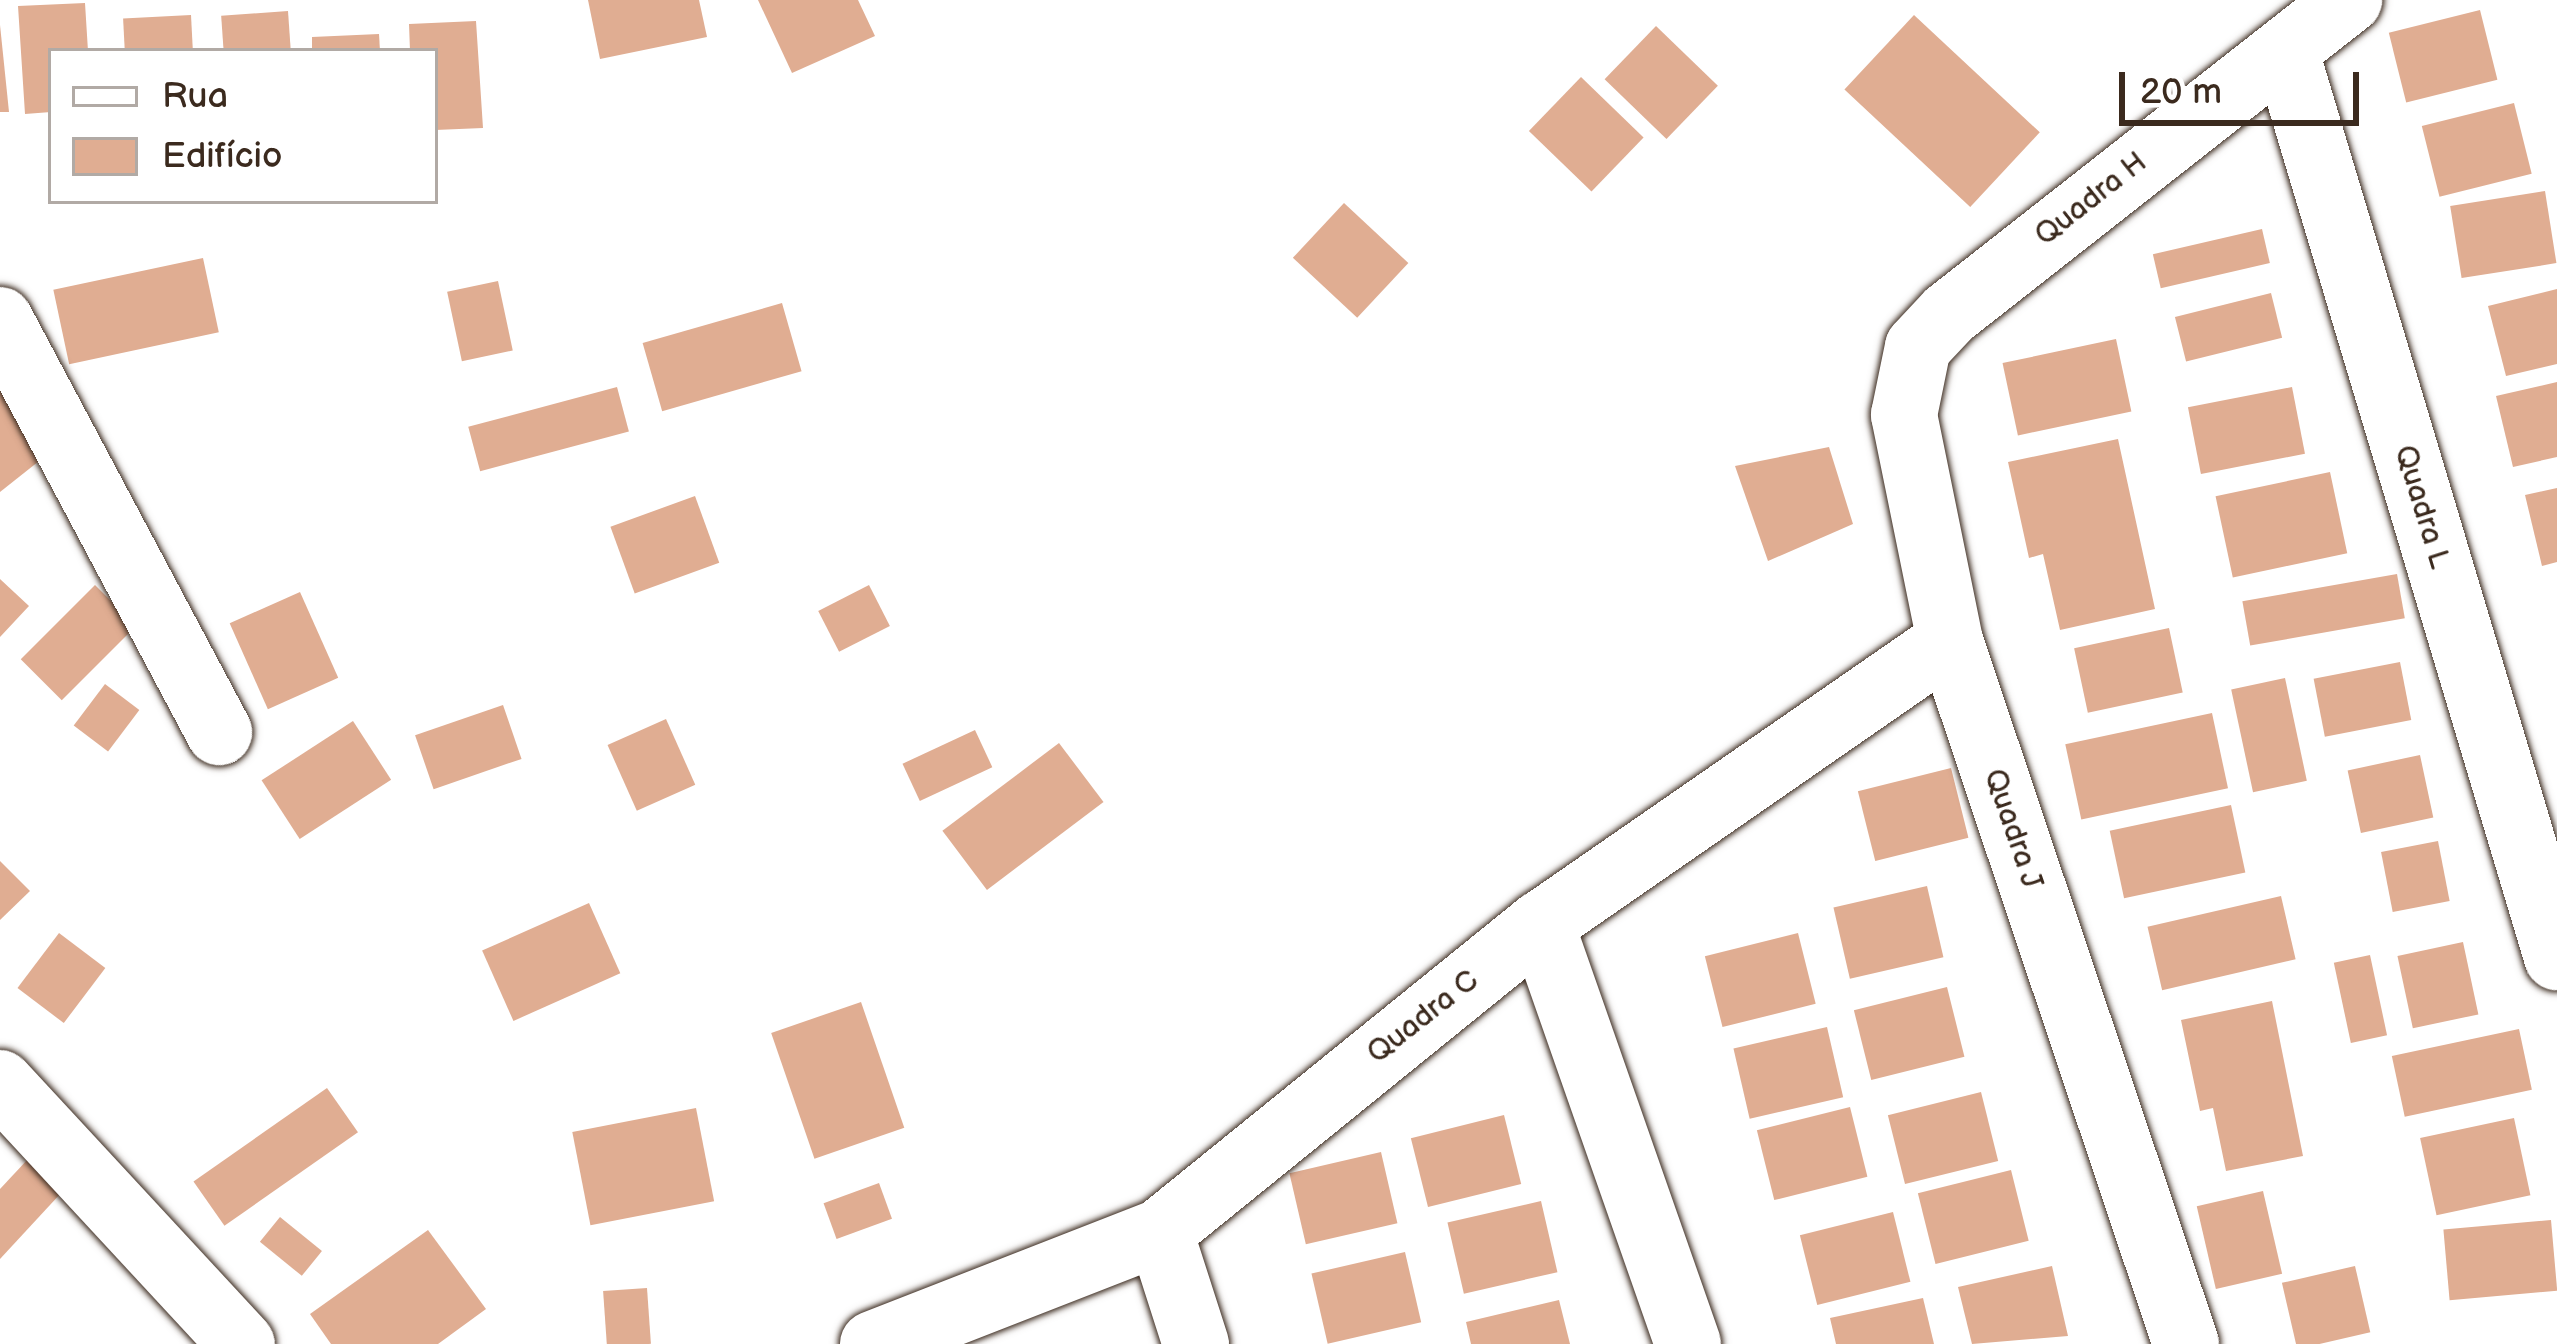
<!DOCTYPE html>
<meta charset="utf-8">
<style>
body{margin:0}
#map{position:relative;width:2557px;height:1344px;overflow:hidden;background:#fff;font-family:"Balsamiq Sans",sans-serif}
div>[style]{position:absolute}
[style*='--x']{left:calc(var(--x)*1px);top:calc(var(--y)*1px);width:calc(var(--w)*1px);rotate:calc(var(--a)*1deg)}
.building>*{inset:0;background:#e0ad92;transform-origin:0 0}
.roads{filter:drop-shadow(0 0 3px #3b2a1e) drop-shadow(0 0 3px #3b2a1e)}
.minor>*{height:66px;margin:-33px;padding:0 33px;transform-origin:33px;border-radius:33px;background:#fff}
span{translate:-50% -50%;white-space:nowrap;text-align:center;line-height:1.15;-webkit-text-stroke:12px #fff;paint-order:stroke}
.street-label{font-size:30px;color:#3b2a1e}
.legend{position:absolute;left:48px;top:48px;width:390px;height:156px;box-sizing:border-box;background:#fff;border:3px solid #b1aaa5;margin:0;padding:15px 21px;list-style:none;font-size:36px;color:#3b2a1e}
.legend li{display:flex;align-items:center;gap:24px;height:60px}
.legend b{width:60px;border:3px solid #b1aaa5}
.scale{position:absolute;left:2119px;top:72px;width:240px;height:54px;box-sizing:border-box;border:6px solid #3b2a1e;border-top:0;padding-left:15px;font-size:36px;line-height:42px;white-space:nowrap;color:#3b2a1e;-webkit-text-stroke:9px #fff;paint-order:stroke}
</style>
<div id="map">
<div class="building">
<i style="clip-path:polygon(588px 0,699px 0,707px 37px,600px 59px)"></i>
<i style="clip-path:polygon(758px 0,858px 0,875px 36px,792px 73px)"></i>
<i style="clip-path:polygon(85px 3px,88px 51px,51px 51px,51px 112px,25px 114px,18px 6px)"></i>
<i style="left:2480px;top:10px;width:72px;height:94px;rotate:76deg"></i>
<i style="left:288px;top:11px;width:40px;height:67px;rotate:86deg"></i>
<i style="left:191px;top:15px;width:36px;height:68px;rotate:87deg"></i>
<i style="left:1914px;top:15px;width:172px;height:102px;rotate:43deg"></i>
<i style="clip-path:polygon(476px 21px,483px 128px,435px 130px,435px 51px,410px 51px,409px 24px)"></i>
<i style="clip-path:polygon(0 25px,9px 112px,0 112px)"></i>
<i style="left:1656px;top:26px;width:86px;height:74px;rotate:44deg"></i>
<i style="clip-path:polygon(379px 34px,380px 51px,312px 51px,312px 37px)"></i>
<i style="left:1581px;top:77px;width:87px;height:75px;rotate:44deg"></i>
<i style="left:2514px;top:103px;width:73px;height:95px;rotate:76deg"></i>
<i style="left:2545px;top:191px;width:73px;height:96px;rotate:81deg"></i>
<i style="left:1344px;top:203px;width:88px;height:75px;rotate:43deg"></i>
<i style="left:2262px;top:229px;width:35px;height:112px;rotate:77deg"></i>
<i style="left:203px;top:258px;width:76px;height:153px;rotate:78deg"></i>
<i style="left:498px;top:281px;width:71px;height:52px;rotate:78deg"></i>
<i style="clip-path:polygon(2557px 289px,2557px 364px,2506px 376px,2488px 306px)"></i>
<i style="left:2271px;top:293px;width:46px;height:99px;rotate:76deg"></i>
<i style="left:782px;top:303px;width:71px;height:145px;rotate:74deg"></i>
<i style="left:2116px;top:339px;width:74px;height:116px;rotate:78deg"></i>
<i style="clip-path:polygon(2557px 382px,2557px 457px,2513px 467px,2496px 396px)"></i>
<i style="clip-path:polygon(0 385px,53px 450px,0 492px)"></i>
<i style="left:617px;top:387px;width:46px;height:154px;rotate:75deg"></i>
<i style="left:2292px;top:387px;width:68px;height:106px;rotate:79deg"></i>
<i style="clip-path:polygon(2118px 439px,2155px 609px,2060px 630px,2043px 554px,2029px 558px,2008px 462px)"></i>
<i style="clip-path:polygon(1829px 447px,1853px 524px,1768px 561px,1735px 466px)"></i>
<i style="left:2330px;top:472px;width:83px;height:117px;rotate:78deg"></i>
<i style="clip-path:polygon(2557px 488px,2557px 562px,2542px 566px,2525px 495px)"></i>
<i style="left:695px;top:496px;width:71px;height:90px;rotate:70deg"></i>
<i style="left:2397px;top:574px;width:45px;height:157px;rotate:80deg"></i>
<i style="clip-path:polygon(0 579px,29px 606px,0 637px)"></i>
<i style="left:95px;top:585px;width:58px;height:105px;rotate:45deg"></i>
<i style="left:869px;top:585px;width:46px;height:57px;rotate:63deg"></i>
<i style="left:300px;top:592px;width:94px;height:77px;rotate:66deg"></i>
<i style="left:2169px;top:628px;width:66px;height:97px;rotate:78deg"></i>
<i style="left:2400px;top:662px;width:59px;height:88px;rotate:79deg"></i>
<i style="left:2285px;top:678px;width:105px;height:55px;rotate:78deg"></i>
<i style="left:105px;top:684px;width:43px;height:52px;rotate:37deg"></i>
<i style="left:503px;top:705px;width:57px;height:93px;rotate:71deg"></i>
<i style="left:2212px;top:713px;width:77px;height:150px;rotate:78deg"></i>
<i style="left:666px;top:719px;width:72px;height:64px;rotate:66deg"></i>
<i style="left:353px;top:721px;width:70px;height:109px;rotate:57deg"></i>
<i style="left:975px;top:730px;width:41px;height:80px;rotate:65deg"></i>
<i style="left:1059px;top:743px;width:74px;height:146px;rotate:53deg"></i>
<i style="left:2420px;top:755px;width:64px;height:74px;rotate:78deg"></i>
<i style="left:1951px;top:768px;width:72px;height:96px;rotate:76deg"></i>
<i style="left:2231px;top:805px;width:69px;height:124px;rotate:78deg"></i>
<i style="left:2438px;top:841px;width:61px;height:58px;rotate:79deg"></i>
<i style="clip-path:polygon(0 861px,30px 891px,0 920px)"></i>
<i style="left:1927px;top:886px;width:73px;height:96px;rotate:77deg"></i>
<i style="left:2281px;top:896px;width:65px;height:137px;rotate:77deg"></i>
<i style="left:589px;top:903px;width:77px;height:117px;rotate:66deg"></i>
<i style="left:59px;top:933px;width:58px;height:69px;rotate:37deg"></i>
<i style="left:1798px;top:933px;width:73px;height:96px;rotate:76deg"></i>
<i style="left:2463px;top:942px;width:74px;height:67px;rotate:78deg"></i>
<i style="left:2370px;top:955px;width:82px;height:37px;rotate:78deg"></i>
<i style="left:1947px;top:987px;width:72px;height:96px;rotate:76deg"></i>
<i style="clip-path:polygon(2272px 1001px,2303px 1156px,2226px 1171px,2213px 1108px,2200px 1111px,2181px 1020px)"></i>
<i style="left:861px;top:1002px;width:133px;height:95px;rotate:71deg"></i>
<i style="left:1827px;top:1027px;width:72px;height:96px;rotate:77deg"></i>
<i style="left:2519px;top:1029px;width:62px;height:130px;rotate:78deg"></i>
<i style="left:327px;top:1088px;width:54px;height:163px;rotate:55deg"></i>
<i style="left:1981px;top:1092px;width:71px;height:96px;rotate:76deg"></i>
<i style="left:1850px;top:1107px;width:72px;height:96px;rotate:76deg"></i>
<i style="left:696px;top:1108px;width:95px;height:126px;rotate:79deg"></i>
<i style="left:1504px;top:1115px;width:71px;height:96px;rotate:76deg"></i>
<i style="left:2514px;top:1118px;width:79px;height:96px;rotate:78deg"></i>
<i style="left:1381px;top:1152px;width:73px;height:94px;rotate:77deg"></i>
<i style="clip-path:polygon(28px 1159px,62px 1192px,0 1259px,0 1189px)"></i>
<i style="left:2011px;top:1170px;width:73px;height:96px;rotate:76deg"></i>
<i style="left:879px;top:1183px;width:38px;height:59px;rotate:70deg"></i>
<i style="left:2263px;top:1191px;width:85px;height:68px;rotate:77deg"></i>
<i style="left:1541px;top:1201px;width:73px;height:96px;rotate:77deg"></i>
<i style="left:1893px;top:1212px;width:72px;height:96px;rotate:76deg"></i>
<i style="left:280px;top:1217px;width:54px;height:32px;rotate:39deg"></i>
<i style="left:2551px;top:1220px;width:71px;height:108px;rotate:85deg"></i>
<i style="clip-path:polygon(428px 1230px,486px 1309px,438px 1344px,331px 1344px,310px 1314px)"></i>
<i style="left:1405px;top:1252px;width:72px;height:96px;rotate:77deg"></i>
<i style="clip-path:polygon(2052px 1266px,2068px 1336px,1972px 1344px,1958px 1287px)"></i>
<i style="left:2355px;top:1266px;width:68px;height:75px;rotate:77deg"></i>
<i style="left:647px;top:1288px;width:56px;height:44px;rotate:86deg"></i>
<i style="clip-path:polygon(1923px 1298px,1934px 1344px,1836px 1344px,1830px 1318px)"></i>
<i style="clip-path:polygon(1559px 1300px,1570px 1344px,1471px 1344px,1466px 1322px)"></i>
</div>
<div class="roads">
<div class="minor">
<i style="--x:2287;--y:56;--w:941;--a:73.32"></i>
<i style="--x:0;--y:320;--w:467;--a:62"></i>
<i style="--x:1541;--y:924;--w:445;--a:70.7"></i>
<i style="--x:0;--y:1083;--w:356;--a:47.2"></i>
<i style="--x:1160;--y:1232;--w:118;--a:72.2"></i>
<i style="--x:873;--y:1344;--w:308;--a:-21.3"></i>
<i style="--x:1160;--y:1232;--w:490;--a:-39"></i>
<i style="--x:1541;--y:924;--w:497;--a:-34.7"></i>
<i style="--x:2186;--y:1344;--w:742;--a:-108.56"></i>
<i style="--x:1950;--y:641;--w:231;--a:-101.5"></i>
<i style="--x:1904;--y:415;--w:69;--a:-78.4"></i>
<i style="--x:1918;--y:347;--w:45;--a:-46.8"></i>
<i style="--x:1949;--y:314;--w:509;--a:-38.13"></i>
</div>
</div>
<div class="street-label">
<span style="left:2091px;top:199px;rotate:-38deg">Quadra H</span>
<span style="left:2422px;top:507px;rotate:73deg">Quadra L</span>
<span style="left:2013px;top:829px;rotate:71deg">Quadra J</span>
<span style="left:1423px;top:1017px;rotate:-38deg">Quadra C</span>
</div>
<ul class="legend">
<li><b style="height:15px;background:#fff"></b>Rua</li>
<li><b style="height:33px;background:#e0ad92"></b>Edifício</li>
</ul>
<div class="scale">20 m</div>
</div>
